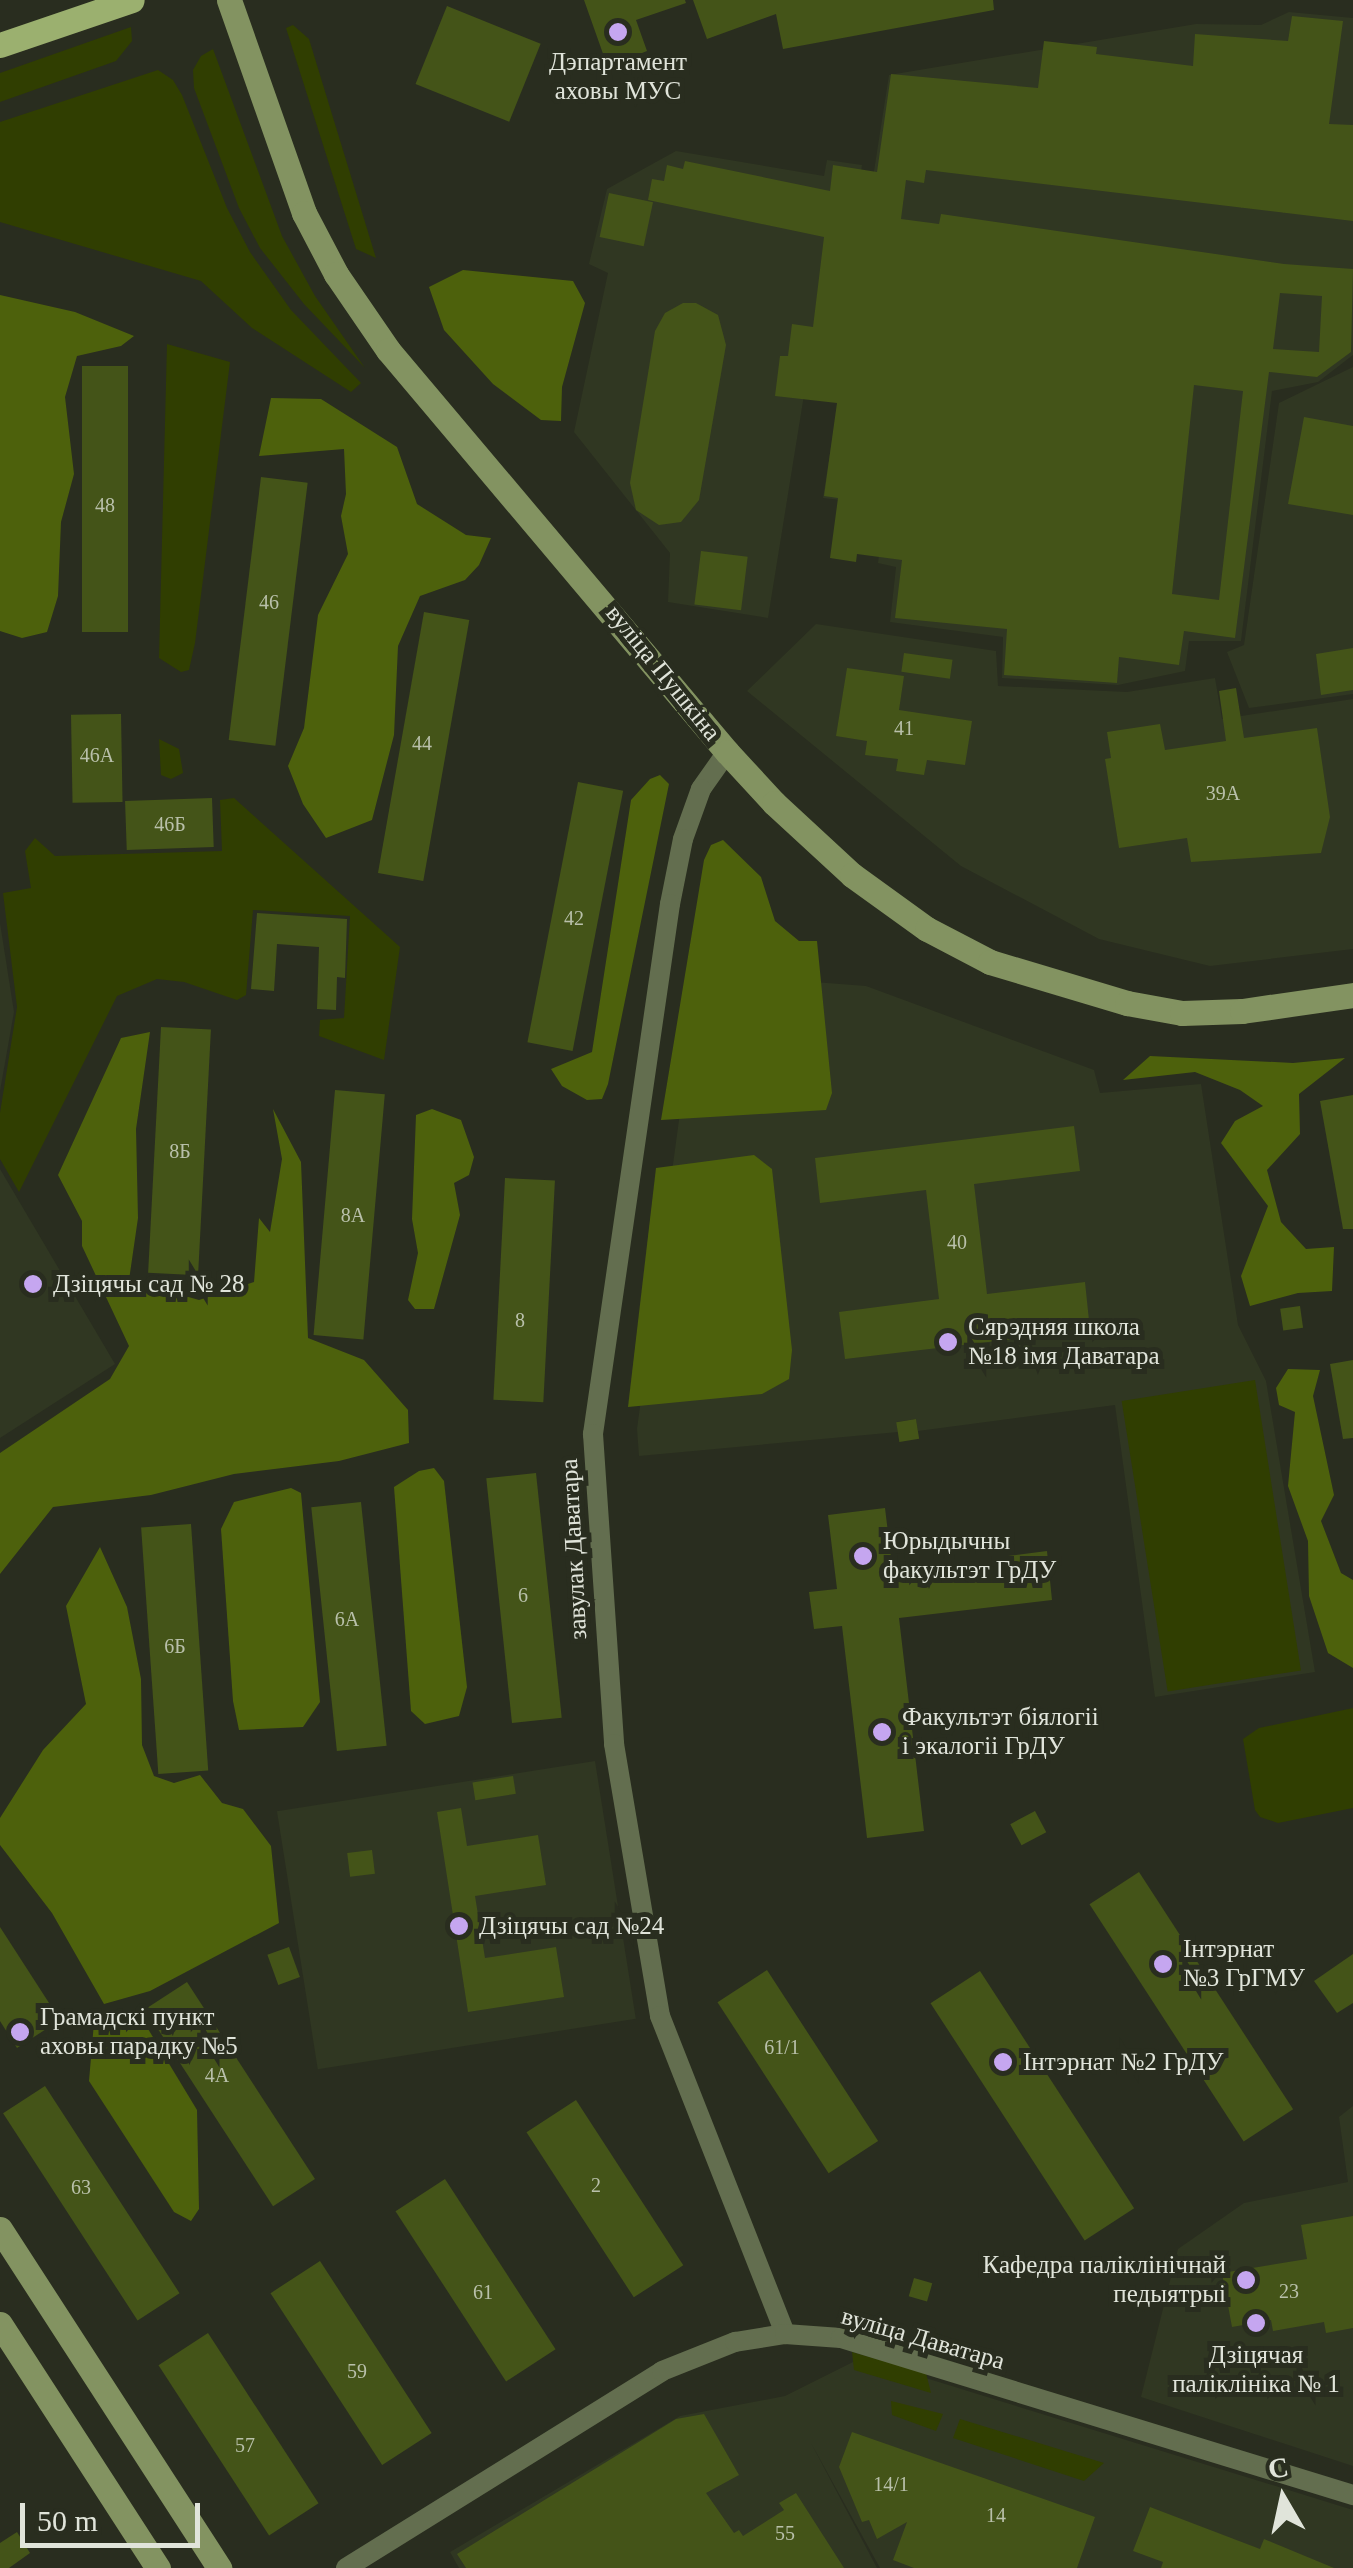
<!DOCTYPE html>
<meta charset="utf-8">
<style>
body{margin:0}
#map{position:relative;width:1353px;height:2568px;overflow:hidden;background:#292d1f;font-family:Georgia,serif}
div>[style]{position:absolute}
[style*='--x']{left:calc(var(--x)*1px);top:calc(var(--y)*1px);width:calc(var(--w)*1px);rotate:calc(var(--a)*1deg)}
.built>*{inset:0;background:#303722;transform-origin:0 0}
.green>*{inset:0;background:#303e01;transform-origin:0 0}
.forest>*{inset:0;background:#4d610c}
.building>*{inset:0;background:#445418;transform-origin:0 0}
.street>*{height:20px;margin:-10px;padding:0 10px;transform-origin:10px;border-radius:10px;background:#636e4f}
.secondary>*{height:25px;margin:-12.5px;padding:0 12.5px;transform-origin:12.5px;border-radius:12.5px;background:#839361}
.primary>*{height:25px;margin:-12.5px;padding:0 12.5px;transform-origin:12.5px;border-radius:12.5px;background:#9bb06f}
.dots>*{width:28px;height:28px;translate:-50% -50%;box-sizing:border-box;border:5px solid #292d1f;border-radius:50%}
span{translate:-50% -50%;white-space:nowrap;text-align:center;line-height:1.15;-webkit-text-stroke:10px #292d1f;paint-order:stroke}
.number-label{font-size:20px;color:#b9c0aa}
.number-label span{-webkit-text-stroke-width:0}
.poi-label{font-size:25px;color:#e0e4da}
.left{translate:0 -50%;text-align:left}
.right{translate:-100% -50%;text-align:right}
.street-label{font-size:25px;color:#e0e4da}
.north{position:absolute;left:1233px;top:2448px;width:100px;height:100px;-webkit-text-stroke:8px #292d1f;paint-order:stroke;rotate:351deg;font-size:28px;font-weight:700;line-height:40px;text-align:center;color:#e0e4da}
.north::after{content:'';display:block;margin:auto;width:35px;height:45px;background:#e0e4da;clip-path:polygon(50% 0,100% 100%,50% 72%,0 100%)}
.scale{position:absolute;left:20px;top:2503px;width:180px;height:45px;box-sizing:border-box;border:5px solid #e0e4da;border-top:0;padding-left:12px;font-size:30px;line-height:35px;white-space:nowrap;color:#e0e4da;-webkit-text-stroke:8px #292d1f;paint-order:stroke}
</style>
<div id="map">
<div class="built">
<i style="clip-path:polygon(1289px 12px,1353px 18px,1353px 355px,1318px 382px,1272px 391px,1241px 641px,1189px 641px,1185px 671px,1118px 685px,1002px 678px,1003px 637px,890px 622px,896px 567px,878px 563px,885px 505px,823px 498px,889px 75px,1196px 24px,1261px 25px)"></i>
<i style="clip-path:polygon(676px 151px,824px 176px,827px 160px,862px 165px,834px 366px,809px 364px,768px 618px,668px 602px,670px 553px,574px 432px,608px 273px,589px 264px,607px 189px)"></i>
<i style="clip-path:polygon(1353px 367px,1353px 694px,1249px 708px,1227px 652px,1244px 645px,1279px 403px)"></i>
<i style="clip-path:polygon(816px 624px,996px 651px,998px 686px,1127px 692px,1215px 678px,1222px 719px,1353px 699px,1353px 949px,1210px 966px,1099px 939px,961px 866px,747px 691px)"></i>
<i style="clip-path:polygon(0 923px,14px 1012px,0 1091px)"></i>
<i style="clip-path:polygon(699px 973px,866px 986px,1094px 1070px,1100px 1093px,1201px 1084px,1238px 1325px,1266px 1381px,1315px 1672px,1155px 1697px,1115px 1405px,918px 1431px,916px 1419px,897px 1422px,898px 1432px,639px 1456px,637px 1429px)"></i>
<i style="clip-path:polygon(0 1169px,115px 1364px,0 1438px)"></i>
<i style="left:595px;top:1761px;width:261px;height:322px;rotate:81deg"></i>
<i style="clip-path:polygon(1353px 2106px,1353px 2466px,1141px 2397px,1178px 2249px,1244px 2203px,1348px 2182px,1339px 2117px)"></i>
<i style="clip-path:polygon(861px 2358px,1353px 2510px,1353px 2568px,880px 2568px,811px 2443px,877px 2568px,459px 2568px,450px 2552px,680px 2416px,785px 2396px)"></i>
</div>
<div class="green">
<i style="clip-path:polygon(293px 25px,309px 39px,376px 258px,356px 249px,286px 28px)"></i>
<i style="clip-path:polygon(131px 27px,132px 41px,116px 61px,0 102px,0 73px)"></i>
<i style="clip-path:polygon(213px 49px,282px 236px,315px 296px,365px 368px,304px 304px,260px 248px,239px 208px,194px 88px,193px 70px,201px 56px)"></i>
<i style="clip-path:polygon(158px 70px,173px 80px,182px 95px,227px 208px,250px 252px,291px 310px,361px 383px,351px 392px,252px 328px,201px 281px,0 222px,0 122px)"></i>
<i style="clip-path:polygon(167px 344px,230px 362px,195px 643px,189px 670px,181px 672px,159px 658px)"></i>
<i style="clip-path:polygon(159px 739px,179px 749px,183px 773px,171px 779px,161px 775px)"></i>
<i style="clip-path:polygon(234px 798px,400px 947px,384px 1060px,319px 1036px,320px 1020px,344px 1018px,350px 916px,253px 910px,246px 995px,237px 1000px,184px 982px,157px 979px,117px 996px,19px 1192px,0 1159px,0 1113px,17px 1007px,3px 893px,31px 888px,25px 851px,35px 838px,55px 856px,222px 851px,220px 800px)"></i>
<i style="left:1255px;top:1380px;width:294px;height:135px;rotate:81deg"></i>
<i style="clip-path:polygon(1353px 1708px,1353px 1808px,1278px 1823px,1260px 1817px,1255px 1810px,1243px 1739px,1259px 1728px)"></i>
<i style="clip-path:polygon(852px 2352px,926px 2373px,931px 2393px,854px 2370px)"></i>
<i style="clip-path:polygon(891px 2401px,943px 2414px,936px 2431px,892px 2415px)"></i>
<i style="clip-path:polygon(960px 2419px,1104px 2463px,1084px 2481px,953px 2438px)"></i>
</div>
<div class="forest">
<i style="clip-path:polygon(463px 270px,573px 281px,585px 303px,562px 387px,561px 421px,541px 420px,493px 384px,444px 330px,429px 287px)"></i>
<i style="clip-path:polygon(0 295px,75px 312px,134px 336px,121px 346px,77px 356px,65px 397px,74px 474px,61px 522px,58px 596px,47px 632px,22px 638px,0 631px)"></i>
<i style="clip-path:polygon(271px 398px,321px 399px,397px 447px,417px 504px,466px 535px,491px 538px,479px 565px,465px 580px,420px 596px,398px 646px,394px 735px,372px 820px,326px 838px,303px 804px,288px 766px,304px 728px,318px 615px,348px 554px,341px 516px,346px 494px,344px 449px,259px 456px)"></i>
<i style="clip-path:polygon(660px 775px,669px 784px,608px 1084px,602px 1099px,587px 1100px,562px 1086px,551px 1069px,592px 1052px,631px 800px,650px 779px)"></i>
<i style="clip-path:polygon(723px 840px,761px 877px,775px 921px,799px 941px,817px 941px,832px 1093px,826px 1110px,661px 1120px,704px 860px,711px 845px)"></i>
<i style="clip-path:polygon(150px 1032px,136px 1129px,138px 1218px,129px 1280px,199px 1300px,254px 1282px,259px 1218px,270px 1232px,282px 1159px,273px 1109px,301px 1162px,308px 1338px,364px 1360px,408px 1410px,409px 1443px,339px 1461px,234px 1474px,151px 1495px,53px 1507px,0 1574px,0 1453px,110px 1379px,129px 1346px,82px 1246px,82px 1221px,58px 1175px,121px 1038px)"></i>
<i style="clip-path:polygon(1150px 1056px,1293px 1063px,1345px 1058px,1299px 1094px,1300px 1134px,1267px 1170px,1281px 1222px,1306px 1249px,1334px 1247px,1332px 1291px,1298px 1293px,1250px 1306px,1241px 1276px,1268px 1206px,1221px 1143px,1235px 1121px,1263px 1106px,1240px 1090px,1195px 1072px,1123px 1080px)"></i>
<i style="clip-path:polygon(432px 1109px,461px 1120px,474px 1157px,469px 1175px,454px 1183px,460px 1215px,434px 1309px,415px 1309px,408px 1300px,418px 1253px,412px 1219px,416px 1115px)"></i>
<i style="clip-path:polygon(754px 1155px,772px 1169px,792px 1350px,789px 1379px,762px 1394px,628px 1407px,656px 1168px)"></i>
<i style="clip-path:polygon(1288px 1369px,1320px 1370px,1313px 1396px,1334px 1495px,1321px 1521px,1341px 1573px,1353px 1580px,1353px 1668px,1328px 1653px,1309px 1596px,1308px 1541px,1288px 1486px,1295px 1412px,1279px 1405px,1276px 1388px)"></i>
<i style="clip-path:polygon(434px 1468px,444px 1481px,467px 1687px,459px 1716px,425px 1724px,411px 1711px,394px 1487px,419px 1471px)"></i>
<i style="clip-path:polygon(291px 1488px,301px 1493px,320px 1702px,303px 1727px,239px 1730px,233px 1701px,221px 1529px,234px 1502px)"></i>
<i style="clip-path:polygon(100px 1547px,127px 1607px,141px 1679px,142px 1745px,154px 1776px,174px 1783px,200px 1775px,222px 1803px,243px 1809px,271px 1846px,279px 1923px,150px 1991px,104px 2004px,52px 1913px,0 1845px,0 1818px,43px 1750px,86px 1704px,66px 1606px)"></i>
<i style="clip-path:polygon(136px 2009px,197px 2110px,199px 2209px,191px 2221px,174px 2212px,89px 2081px,95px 2011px)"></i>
</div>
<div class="building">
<i style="clip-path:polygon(584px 0,685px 0,686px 3px,636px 20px,647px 51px,637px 55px,640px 64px,619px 71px,616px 62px,607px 65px)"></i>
<i style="clip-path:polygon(693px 0,993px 0,994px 10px,783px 49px,776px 14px,707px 39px)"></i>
<i style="left:447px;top:6px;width:101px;height:84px;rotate:22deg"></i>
<i style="clip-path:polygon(evenodd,1292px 16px,1343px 21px,1329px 124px,1353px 125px,1353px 221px,926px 170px,924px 183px,906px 180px,901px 219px,939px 224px,941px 214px,1284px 264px,1353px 269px,1351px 352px,1317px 377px,1269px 372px,1235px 638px,1184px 631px,1179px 665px,1119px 657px,1117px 683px,1004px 675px,1007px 629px,895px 618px,902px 560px,857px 554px,856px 562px,830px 558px,838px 498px,824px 496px,837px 403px,775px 396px,780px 356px,788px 356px,792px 324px,813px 327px,824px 237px,648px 200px,652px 179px,664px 181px,667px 165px,683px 169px,685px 161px,830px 191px,833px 165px,877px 172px,891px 74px,1038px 88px,1044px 41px,1097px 47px,1096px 54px,1193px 66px,1195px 34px,1288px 41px,1292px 16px,1280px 293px,1322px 296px,1319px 352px,1273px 349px,1280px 293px,1292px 16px,1194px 385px,1243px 391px,1219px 600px,1172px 594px,1194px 385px)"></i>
<i style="left:609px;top:193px;width:45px;height:45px;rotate:12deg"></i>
<i style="clip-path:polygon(683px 303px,696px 303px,718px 315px,726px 345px,699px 500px,681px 522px,659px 525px,636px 510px,630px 483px,655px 331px,665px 313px)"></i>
<i style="left:82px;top:366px;width:46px;height:266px"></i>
<i style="clip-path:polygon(1304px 417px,1353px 426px,1353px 515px,1288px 504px)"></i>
<i style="left:261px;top:477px;width:47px;height:265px;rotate:7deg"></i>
<i style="left:701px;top:551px;width:47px;height:54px;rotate:7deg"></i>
<i style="left:424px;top:612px;width:46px;height:265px;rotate:10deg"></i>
<i style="clip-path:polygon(1353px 648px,1353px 690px,1321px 695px,1316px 654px)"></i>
<i style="left:904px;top:653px;width:49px;height:19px;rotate:8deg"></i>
<i style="clip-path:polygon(847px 668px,904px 676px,899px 710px,972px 721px,965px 765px,927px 760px,924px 775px,896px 771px,898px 759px,865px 755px,867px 741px,836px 736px)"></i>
<i style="clip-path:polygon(1236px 688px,1244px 738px,1317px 728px,1330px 817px,1321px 853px,1191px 862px,1187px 838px,1119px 848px,1105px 759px,1111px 758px,1107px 732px,1160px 724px,1165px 750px,1226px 741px,1219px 691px)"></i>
<i style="left:121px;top:714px;width:88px;height:50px;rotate:89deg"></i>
<i style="left:578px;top:782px;width:46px;height:265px;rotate:11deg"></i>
<i style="left:212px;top:798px;width:49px;height:87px;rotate:88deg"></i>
<i style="clip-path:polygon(257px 913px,347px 919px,345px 978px,337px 977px,336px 1010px,317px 1009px,319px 947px,277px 944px,274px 991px,251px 989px)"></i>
<i style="left:161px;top:1027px;width:50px;height:246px;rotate:3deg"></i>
<i style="left:335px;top:1090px;width:50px;height:246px;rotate:5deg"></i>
<i style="clip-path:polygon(1353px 1095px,1353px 1229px,1343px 1229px,1320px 1101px)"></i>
<i style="clip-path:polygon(1074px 1126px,1080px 1171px,974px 1184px,987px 1294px,1085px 1282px,1090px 1330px,845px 1359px,839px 1312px,939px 1299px,926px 1190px,820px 1203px,815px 1158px)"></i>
<i style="left:505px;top:1178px;width:50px;height:222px;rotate:3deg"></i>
<i style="left:1300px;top:1306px;width:22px;height:20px;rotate:82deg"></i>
<i style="clip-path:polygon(1353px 1360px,1353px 1438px,1343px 1439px,1330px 1364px)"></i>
<i style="left:916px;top:1419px;width:20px;height:20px;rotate:81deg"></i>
<i style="left:536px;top:1473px;width:246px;height:50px;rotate:84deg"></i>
<i style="left:361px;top:1502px;width:245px;height:50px;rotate:84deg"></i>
<i style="clip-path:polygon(885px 1508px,894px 1582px,1001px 1569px,1000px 1557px,1047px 1551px,1052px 1600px,899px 1618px,924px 1831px,867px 1838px,842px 1626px,814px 1629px,809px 1592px,837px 1589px,828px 1515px)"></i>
<i style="left:191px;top:1524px;width:247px;height:50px;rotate:86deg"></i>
<i style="left:513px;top:1776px;width:18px;height:41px;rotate:81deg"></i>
<i style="clip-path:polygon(461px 1808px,467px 1846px,538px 1835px,546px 1885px,475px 1896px,485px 1958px,556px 1947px,564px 1997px,468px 2012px,437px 1812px)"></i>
<i style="left:1035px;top:1811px;width:24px;height:28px;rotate:62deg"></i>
<i style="left:372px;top:1850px;width:24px;height:25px;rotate:83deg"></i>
<i style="left:1139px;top:1872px;width:283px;height:59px;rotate:57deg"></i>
<i style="clip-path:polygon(0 1927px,60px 2020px,17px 2048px,0 2021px)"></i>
<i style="left:289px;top:1947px;width:32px;height:23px;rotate:70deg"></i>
<i style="clip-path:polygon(1353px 1954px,1353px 2003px,1337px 2013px,1314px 1981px)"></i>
<i style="left:767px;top:1970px;width:204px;height:59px;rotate:57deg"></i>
<i style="left:980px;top:1971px;width:283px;height:59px;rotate:57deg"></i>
<i style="left:187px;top:1982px;width:235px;height:50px;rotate:57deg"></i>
<i style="left:45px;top:2086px;width:247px;height:50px;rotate:57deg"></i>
<i style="left:576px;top:2100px;width:197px;height:59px;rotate:57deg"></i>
<i style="left:445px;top:2179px;width:203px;height:59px;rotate:57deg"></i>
<i style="clip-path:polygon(1353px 2216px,1353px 2328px,1326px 2333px,1324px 2322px,1273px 2331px,1271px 2320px,1232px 2327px,1222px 2273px,1307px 2259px,1301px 2225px)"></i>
<i style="left:320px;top:2261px;width:205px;height:59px;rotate:57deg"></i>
<i style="left:914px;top:2278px;width:19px;height:19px;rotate:16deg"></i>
<i style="left:208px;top:2333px;width:203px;height:59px;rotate:57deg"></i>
<i style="clip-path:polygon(704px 2414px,739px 2475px,706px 2493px,734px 2533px,739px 2530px,743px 2536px,784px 2510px,779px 2503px,796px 2493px,844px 2568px,466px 2568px,457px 2554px,676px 2419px)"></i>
<i style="clip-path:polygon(852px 2432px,1095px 2517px,1077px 2568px,914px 2568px,893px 2560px,907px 2522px,877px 2539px,869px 2520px,862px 2522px,839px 2467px)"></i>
<i style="clip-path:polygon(1150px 2507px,1260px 2549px,1264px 2539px,1334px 2568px,1161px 2568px,1163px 2562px,1133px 2551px)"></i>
<i style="clip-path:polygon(17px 2532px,30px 2553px,9px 2568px,0 2568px,0 2543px)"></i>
</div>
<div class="street">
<i style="--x:727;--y:752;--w:45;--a:125.1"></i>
<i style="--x:701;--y:789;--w:53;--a:109.8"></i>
<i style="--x:683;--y:839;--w:66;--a:101.3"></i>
<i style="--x:670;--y:904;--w:536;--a:98.27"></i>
<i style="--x:593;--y:1434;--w:311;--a:86.1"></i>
<i style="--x:614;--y:1744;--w:276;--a:80.4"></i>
<i style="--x:660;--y:2016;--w:342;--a:68.5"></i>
<i style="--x:346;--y:2568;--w:372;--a:-31.9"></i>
<i style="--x:662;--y:2371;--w:79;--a:-21.7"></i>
<i style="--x:735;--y:2342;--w:51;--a:-9.1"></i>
<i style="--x:785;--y:2334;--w:56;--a:4.1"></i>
<i style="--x:841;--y:2338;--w:536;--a:17.05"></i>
</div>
<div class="secondary">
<i style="--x:229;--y:0;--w:226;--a:70.6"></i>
<i style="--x:304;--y:213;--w:69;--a:62.3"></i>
<i style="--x:336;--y:274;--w:92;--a:55.6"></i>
<i style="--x:388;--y:350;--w:526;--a:49.86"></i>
<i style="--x:727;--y:752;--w:69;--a:47.3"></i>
<i style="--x:774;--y:803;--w:106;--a:42.7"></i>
<i style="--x:852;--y:875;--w:92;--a:35.8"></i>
<i style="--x:927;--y:929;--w:71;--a:27.6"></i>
<i style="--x:990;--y:962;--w:143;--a:16.7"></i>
<i style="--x:1127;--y:1003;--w:56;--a:10.3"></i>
<i style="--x:1182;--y:1013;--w:60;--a:-1.9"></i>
<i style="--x:1242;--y:1011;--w:112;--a:-8.2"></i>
<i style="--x:0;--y:2229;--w:404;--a:57.1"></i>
<i style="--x:0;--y:2324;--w:291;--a:57.1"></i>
</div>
<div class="primary">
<i style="--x:0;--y:45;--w:139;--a:-18.8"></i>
</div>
<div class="dots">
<i style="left:618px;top:32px;background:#c5a6f0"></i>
<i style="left:33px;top:1284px;background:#c5a6f0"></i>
<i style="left:948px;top:1342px;background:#c5a6f0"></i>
<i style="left:863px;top:1556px;background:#c5a6f0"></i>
<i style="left:882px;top:1732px;background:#c5a6f0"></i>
<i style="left:459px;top:1926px;background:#c5a6f0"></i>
<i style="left:1163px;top:1964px;background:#c5a6f0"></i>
<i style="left:20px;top:2032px;background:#c5a6f0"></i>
<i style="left:1003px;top:2062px;background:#c5a6f0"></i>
<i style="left:1246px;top:2280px;background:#c5a6f0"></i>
<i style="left:1256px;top:2323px;background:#c5a6f0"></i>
</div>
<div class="number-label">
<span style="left:105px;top:505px">48</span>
<span style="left:269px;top:602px">46</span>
<span style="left:904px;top:728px">41</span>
<span style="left:422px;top:743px">44</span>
<span style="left:97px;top:755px">46А</span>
<span style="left:1223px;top:793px">39А</span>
<span style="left:170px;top:824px">46Б</span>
<span style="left:574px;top:918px">42</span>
<span style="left:180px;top:1151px">8Б</span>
<span style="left:353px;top:1215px">8А</span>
<span style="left:957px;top:1242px">40</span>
<span style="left:520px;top:1320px">8</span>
<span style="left:523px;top:1595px">6</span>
<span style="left:347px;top:1619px">6А</span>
<span style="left:175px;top:1646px">6Б</span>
<span style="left:782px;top:2047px">61/1</span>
<span style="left:217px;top:2075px">4А</span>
<span style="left:596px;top:2185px">2</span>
<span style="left:81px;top:2187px">63</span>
<span style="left:1289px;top:2291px">23</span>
<span style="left:483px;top:2292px">61</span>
<span style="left:357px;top:2371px">59</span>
<span style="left:245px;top:2445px">57</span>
<span style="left:891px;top:2484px">14/1</span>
<span style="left:996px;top:2515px">14</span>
<span style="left:785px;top:2533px">55</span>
</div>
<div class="poi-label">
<span style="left:618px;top:77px">Дэпартамент<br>аховы МУС</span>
<span class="left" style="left:53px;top:1284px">Дзіцячы сад № 28</span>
<span class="left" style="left:968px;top:1342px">Сярэдняя школа<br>№18 імя Даватара</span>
<span class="left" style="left:883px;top:1556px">Юрыдычны<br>факультэт ГрДУ</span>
<span class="left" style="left:902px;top:1732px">Факультэт біялогіі<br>і экалогіі ГрДУ</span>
<span class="left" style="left:479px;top:1926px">Дзіцячы сад №24</span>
<span class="left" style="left:1183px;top:1964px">Інтэрнат<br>№3 ГрГМУ</span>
<span class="left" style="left:40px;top:2032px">Грамадскі пункт<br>аховы парадку №5</span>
<span class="left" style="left:1023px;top:2062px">Інтэрнат №2 ГрДУ</span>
<span class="right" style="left:1226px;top:2280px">Кафедра паліклінічнай<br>педыятрыі</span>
<span style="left:1256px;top:2370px">Дзіцячая<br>паліклініка № 1</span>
</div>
<div class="street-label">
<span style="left:663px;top:673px;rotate:51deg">вуліца Пушкіна</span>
<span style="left:574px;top:1549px;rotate:-93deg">завулак Даватара</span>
<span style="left:923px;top:2339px;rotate:16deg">вуліца Даватара</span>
</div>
<div class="north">С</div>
<div class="scale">50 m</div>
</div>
